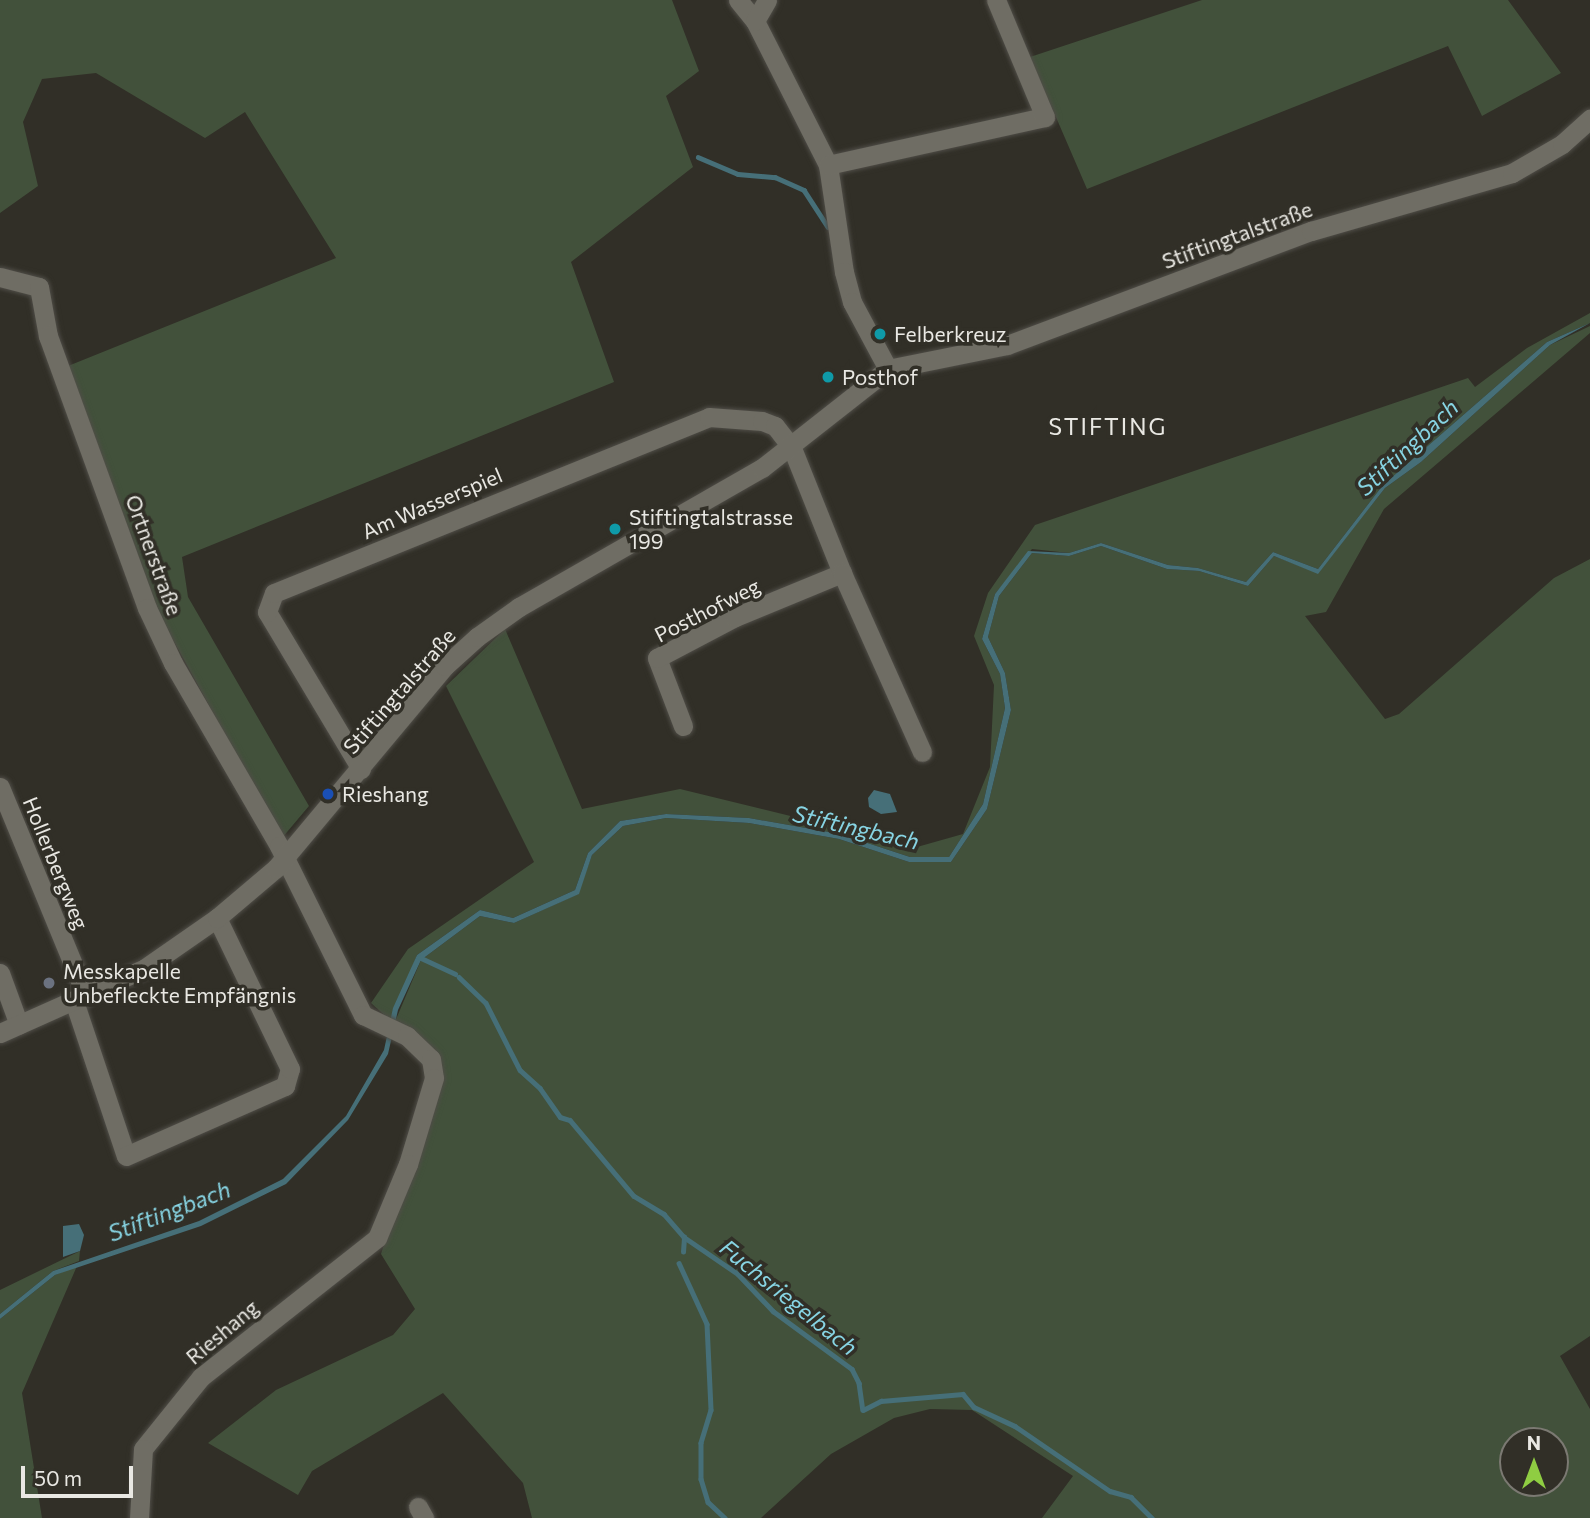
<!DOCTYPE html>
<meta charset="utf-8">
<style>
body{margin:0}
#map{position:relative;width:1590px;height:1518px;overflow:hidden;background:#312f27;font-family:Commissioner,sans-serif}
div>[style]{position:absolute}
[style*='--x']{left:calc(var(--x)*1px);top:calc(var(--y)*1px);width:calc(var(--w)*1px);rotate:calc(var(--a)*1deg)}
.green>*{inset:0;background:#42513b}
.water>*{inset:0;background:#466f78}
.stream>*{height:4.5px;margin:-2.25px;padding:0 2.25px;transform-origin:2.25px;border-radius:2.25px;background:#466f78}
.roads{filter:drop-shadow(0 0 2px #4f4d47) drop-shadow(0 0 2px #4f4d47)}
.minor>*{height:19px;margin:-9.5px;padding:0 9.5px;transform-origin:9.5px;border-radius:9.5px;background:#6f6d64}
.dots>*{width:19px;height:19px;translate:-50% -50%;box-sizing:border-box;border:4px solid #312f27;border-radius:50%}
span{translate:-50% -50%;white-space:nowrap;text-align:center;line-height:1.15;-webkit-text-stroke:7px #312f27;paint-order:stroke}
.street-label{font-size:21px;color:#e9e8e3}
.poi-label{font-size:21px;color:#e9e8e3}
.left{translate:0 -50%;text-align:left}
.neighbourhood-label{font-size:23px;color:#e9e8e3;letter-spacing:2px}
.water-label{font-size:23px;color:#87d4e3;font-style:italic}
.north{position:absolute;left:1499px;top:1427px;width:70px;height:70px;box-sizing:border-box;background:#312f27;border:2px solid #7b7972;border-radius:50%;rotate:0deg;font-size:19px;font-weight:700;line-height:28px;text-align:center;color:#e9e8e3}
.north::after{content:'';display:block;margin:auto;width:24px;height:32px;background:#8fcd42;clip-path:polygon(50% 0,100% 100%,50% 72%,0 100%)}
.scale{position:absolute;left:21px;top:1466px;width:112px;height:32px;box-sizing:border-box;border:4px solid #e9e8e3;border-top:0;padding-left:9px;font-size:21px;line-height:24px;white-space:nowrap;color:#e9e8e3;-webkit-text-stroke:5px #312f27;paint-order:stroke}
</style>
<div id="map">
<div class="green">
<i style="clip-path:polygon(0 0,672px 0,699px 71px,666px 96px,693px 167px,571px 262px,614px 382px,182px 557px,188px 597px,309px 806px,282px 838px,161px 618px,68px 366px,336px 258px,245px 112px,205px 138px,96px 73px,42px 79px,23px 122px,38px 186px,0 213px)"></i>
<i style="clip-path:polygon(1202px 0,1508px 0,1561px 73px,1482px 116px,1448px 46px,1087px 189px,1030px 57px)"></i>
<i style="clip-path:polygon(1590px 313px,1590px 323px,1547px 342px,1383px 485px,1318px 569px,1273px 552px,1246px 582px,1198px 568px,1168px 565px,1101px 543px,1069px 553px,1032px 549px,995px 594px,982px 639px,1000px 674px,1005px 708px,983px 804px,949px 857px,910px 857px,840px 834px,749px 818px,666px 814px,620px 821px,588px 853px,575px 890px,513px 918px,480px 910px,417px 955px,391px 1021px,371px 1003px,408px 949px,534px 862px,446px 686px,505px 629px,582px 809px,680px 789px,917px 847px,963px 834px,990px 767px,994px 685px,974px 636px,988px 593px,1035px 525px,1468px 378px,1475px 387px,1527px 348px)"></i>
<i style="clip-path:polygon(evenodd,1590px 326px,1590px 333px,1384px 509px,1326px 612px,1305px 616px,1385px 719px,1399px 714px,1554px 578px,1590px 559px,1590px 1336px,1560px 1356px,1590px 1409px,1590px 1518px,1042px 1518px,1073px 1476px,972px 1410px,930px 1409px,894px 1418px,831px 1454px,761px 1518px,532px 1518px,523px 1483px,443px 1393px,312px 1471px,298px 1495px,208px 1443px,276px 1390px,393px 1335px,415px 1309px,381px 1254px,434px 1078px,394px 1024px,421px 960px,480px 916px,514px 923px,578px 894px,592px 855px,623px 826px,666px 818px,749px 823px,839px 839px,909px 862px,951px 862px,987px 809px,1011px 710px,1005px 673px,988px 637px,999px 596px,1032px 553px,1069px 556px,1101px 546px,1167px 569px,1199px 571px,1248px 586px,1274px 556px,1318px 573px,1385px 488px,1421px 462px,1550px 345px,1590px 326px,1513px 1441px,1555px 1441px,1555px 1483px,1513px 1483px,1513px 1441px)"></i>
<i style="clip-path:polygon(80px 1251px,79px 1261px,53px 1271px,0 1314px,0 1290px)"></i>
<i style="clip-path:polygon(77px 1266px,22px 1393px,42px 1518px,0 1518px,0 1319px,55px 1275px)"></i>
</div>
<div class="water">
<i style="clip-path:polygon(1590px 323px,1550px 345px,1421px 462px,1385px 488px,1318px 574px,1274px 556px,1248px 586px,1199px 571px,1167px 569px,1101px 546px,1069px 556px,1032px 553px,999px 596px,988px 637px,1005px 673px,1011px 710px,987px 809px,951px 862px,909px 862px,839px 839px,749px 823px,666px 818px,623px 826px,592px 855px,579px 894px,514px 923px,480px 916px,421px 960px,398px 1010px,388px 1054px,348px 1120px,286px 1184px,201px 1226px,55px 1275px,0 1319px,0 1314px,53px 1271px,199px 1221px,283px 1179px,346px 1116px,384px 1050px,393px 1008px,417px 955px,480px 910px,513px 918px,575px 890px,588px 853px,620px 821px,666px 814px,749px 818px,840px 834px,910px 857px,949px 857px,983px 804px,1005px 708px,1000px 674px,982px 639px,995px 594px,1028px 551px,1069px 553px,1101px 543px,1168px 565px,1198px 568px,1246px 582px,1273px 552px,1318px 569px,1383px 485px,1547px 342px)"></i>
<i style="clip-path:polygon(874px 790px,890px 794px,897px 812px,881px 814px,869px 807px,868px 798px)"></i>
<i style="clip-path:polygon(79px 1224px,84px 1235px,80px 1251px,63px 1257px,63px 1226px)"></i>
</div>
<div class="stream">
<i style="--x:698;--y:157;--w:43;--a:23"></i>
<i style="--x:738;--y:174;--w:37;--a:5"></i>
<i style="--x:775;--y:177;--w:32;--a:24"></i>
<i style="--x:804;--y:190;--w:44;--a:57"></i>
<i style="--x:419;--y:957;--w:40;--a:25"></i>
<i style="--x:459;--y:977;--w:37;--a:44"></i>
<i style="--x:486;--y:1003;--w:75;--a:63.1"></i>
<i style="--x:520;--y:1070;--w:27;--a:42"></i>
<i style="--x:540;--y:1088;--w:35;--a:55"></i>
<i style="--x:560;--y:1117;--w:10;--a:17"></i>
<i style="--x:570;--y:1120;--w:99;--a:49.9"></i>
<i style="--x:634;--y:1196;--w:35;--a:31"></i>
<i style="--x:664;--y:1214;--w:30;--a:49"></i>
<i style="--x:684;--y:1237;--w:65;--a:34.4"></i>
<i style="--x:738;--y:1274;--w:51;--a:46.6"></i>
<i style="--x:773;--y:1311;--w:98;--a:36.3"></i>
<i style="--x:852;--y:1369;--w:16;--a:63"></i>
<i style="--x:859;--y:1383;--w:27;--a:82"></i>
<i style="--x:863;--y:1410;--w:20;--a:-27"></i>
<i style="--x:881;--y:1401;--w:82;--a:-4.9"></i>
<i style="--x:963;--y:1394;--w:17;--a:50"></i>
<i style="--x:974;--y:1407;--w:45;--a:24.9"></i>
<i style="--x:1015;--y:1426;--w:115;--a:34.4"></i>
<i style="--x:1110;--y:1491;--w:22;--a:16"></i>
<i style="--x:1131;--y:1497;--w:30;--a:45"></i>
<i style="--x:683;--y:1252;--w:15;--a:-86"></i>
<i style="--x:679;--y:1263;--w:67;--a:65.3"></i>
<i style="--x:707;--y:1324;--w:86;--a:87.3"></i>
<i style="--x:711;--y:1410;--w:34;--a:107"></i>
<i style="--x:701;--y:1443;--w:36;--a:90"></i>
<i style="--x:701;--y:1479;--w:24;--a:73"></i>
<i style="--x:708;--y:1502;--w:23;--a:43"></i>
</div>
<div class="roads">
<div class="minor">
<i style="--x:738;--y:0;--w:27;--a:51"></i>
<i style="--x:755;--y:21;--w:161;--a:63.1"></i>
<i style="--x:828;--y:165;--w:108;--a:81.5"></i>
<i style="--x:844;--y:272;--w:31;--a:75"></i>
<i style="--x:852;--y:302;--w:76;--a:61.8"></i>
<i style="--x:755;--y:21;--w:24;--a:-60"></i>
<i style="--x:828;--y:165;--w:222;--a:-12.5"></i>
<i style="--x:1045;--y:117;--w:127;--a:-112.7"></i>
<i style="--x:0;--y:277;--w:40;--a:14.4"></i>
<i style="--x:39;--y:287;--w:50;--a:79.6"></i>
<i style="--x:48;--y:336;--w:289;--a:70"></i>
<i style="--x:147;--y:608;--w:61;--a:64.7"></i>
<i style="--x:173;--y:663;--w:211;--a:59.9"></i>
<i style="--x:279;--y:846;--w:189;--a:63.6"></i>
<i style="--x:363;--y:1015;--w:49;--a:25.5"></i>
<i style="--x:407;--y:1036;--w:33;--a:44"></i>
<i style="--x:431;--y:1059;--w:19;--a:81"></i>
<i style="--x:434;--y:1078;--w:90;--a:106.8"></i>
<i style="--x:408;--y:1164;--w:80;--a:112.7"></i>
<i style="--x:377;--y:1238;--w:224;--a:141.7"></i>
<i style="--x:201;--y:1377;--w:92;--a:128.9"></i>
<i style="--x:143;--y:1449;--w:69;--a:93.3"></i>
<i style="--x:683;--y:726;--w:73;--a:-110.9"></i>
<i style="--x:657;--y:658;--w:88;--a:-27.7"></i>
<i style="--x:735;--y:617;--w:116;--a:-22.4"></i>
<i style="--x:361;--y:769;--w:183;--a:-120.9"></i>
<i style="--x:267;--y:612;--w:20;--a:-70"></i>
<i style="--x:274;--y:593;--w:469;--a:-22"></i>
<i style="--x:709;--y:417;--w:53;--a:4.3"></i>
<i style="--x:762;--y:421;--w:14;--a:21"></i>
<i style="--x:775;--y:426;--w:28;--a:52"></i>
<i style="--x:792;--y:448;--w:135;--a:68.2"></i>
<i style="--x:842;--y:573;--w:196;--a:65.9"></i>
<i style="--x:0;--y:787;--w:226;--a:67.6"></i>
<i style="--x:0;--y:973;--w:55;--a:69.9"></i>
<i style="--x:74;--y:1001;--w:163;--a:71.5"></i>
<i style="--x:126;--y:1156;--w:174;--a:-23.8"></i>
<i style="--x:285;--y:1086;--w:18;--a:-74"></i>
<i style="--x:290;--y:1069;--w:168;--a:-115.8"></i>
<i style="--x:0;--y:1033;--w:159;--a:-24.1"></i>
<i style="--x:145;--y:968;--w:88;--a:-34.8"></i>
<i style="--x:217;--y:918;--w:77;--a:-40.3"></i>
<i style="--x:276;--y:868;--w:263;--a:-50.1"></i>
<i style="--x:445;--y:666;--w:43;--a:-42.2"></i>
<i style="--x:477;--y:637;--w:52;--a:-35.5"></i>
<i style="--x:519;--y:607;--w:280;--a:-29.8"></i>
<i style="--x:762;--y:468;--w:160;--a:-38.2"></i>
<i style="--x:888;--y:369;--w:121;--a:-11.4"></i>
<i style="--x:1007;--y:345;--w:325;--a:-20.6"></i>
<i style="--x:1311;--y:231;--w:209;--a:-16.1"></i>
<i style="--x:1512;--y:173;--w:58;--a:-30.1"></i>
<i style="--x:1562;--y:144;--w:38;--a:-42"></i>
<i style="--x:418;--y:1507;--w:13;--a:61"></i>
</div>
</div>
<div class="dots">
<i style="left:880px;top:334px;background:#0f9aa8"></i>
<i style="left:828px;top:377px;background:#0f9aa8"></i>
<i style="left:615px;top:529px;background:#0f9aa8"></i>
<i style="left:328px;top:794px;background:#1a4fb4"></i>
<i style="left:49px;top:983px;background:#6b7280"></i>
</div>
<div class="street-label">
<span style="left:1237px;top:235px;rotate:-20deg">Stiftingtalstraße</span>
<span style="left:432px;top:503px;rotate:-23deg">Am Wasserspiel</span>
<span style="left:154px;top:555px;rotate:70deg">Ortnerstraße</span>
<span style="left:707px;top:610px;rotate:-27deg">Posthofweg</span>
<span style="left:399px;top:691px;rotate:-49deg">Stiftingtalstraße</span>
<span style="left:56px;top:863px;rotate:68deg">Hollerbergweg</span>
<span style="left:222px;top:1332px;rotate:-40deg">Rieshang</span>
</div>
<div class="poi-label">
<span class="left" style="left:894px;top:334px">Felberkreuz</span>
<span class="left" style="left:842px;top:377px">Posthof</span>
<span class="left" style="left:629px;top:529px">Stiftingtalstrasse<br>199</span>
<span class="left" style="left:342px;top:794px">Rieshang</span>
<span class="left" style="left:63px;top:983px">Messkapelle<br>Unbefleckte Empfängnis</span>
</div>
<div class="neighbourhood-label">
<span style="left:1108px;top:426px">STIFTING</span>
</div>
<div class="water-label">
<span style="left:1407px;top:447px;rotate:-43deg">Stiftingbach</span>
<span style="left:856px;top:827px;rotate:13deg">Stiftingbach</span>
<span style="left:169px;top:1211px;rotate:-21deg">Stiftingbach</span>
<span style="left:789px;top:1297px;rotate:39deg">Fuchsriegelbach</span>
</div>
<div class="north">N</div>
<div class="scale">50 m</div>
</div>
